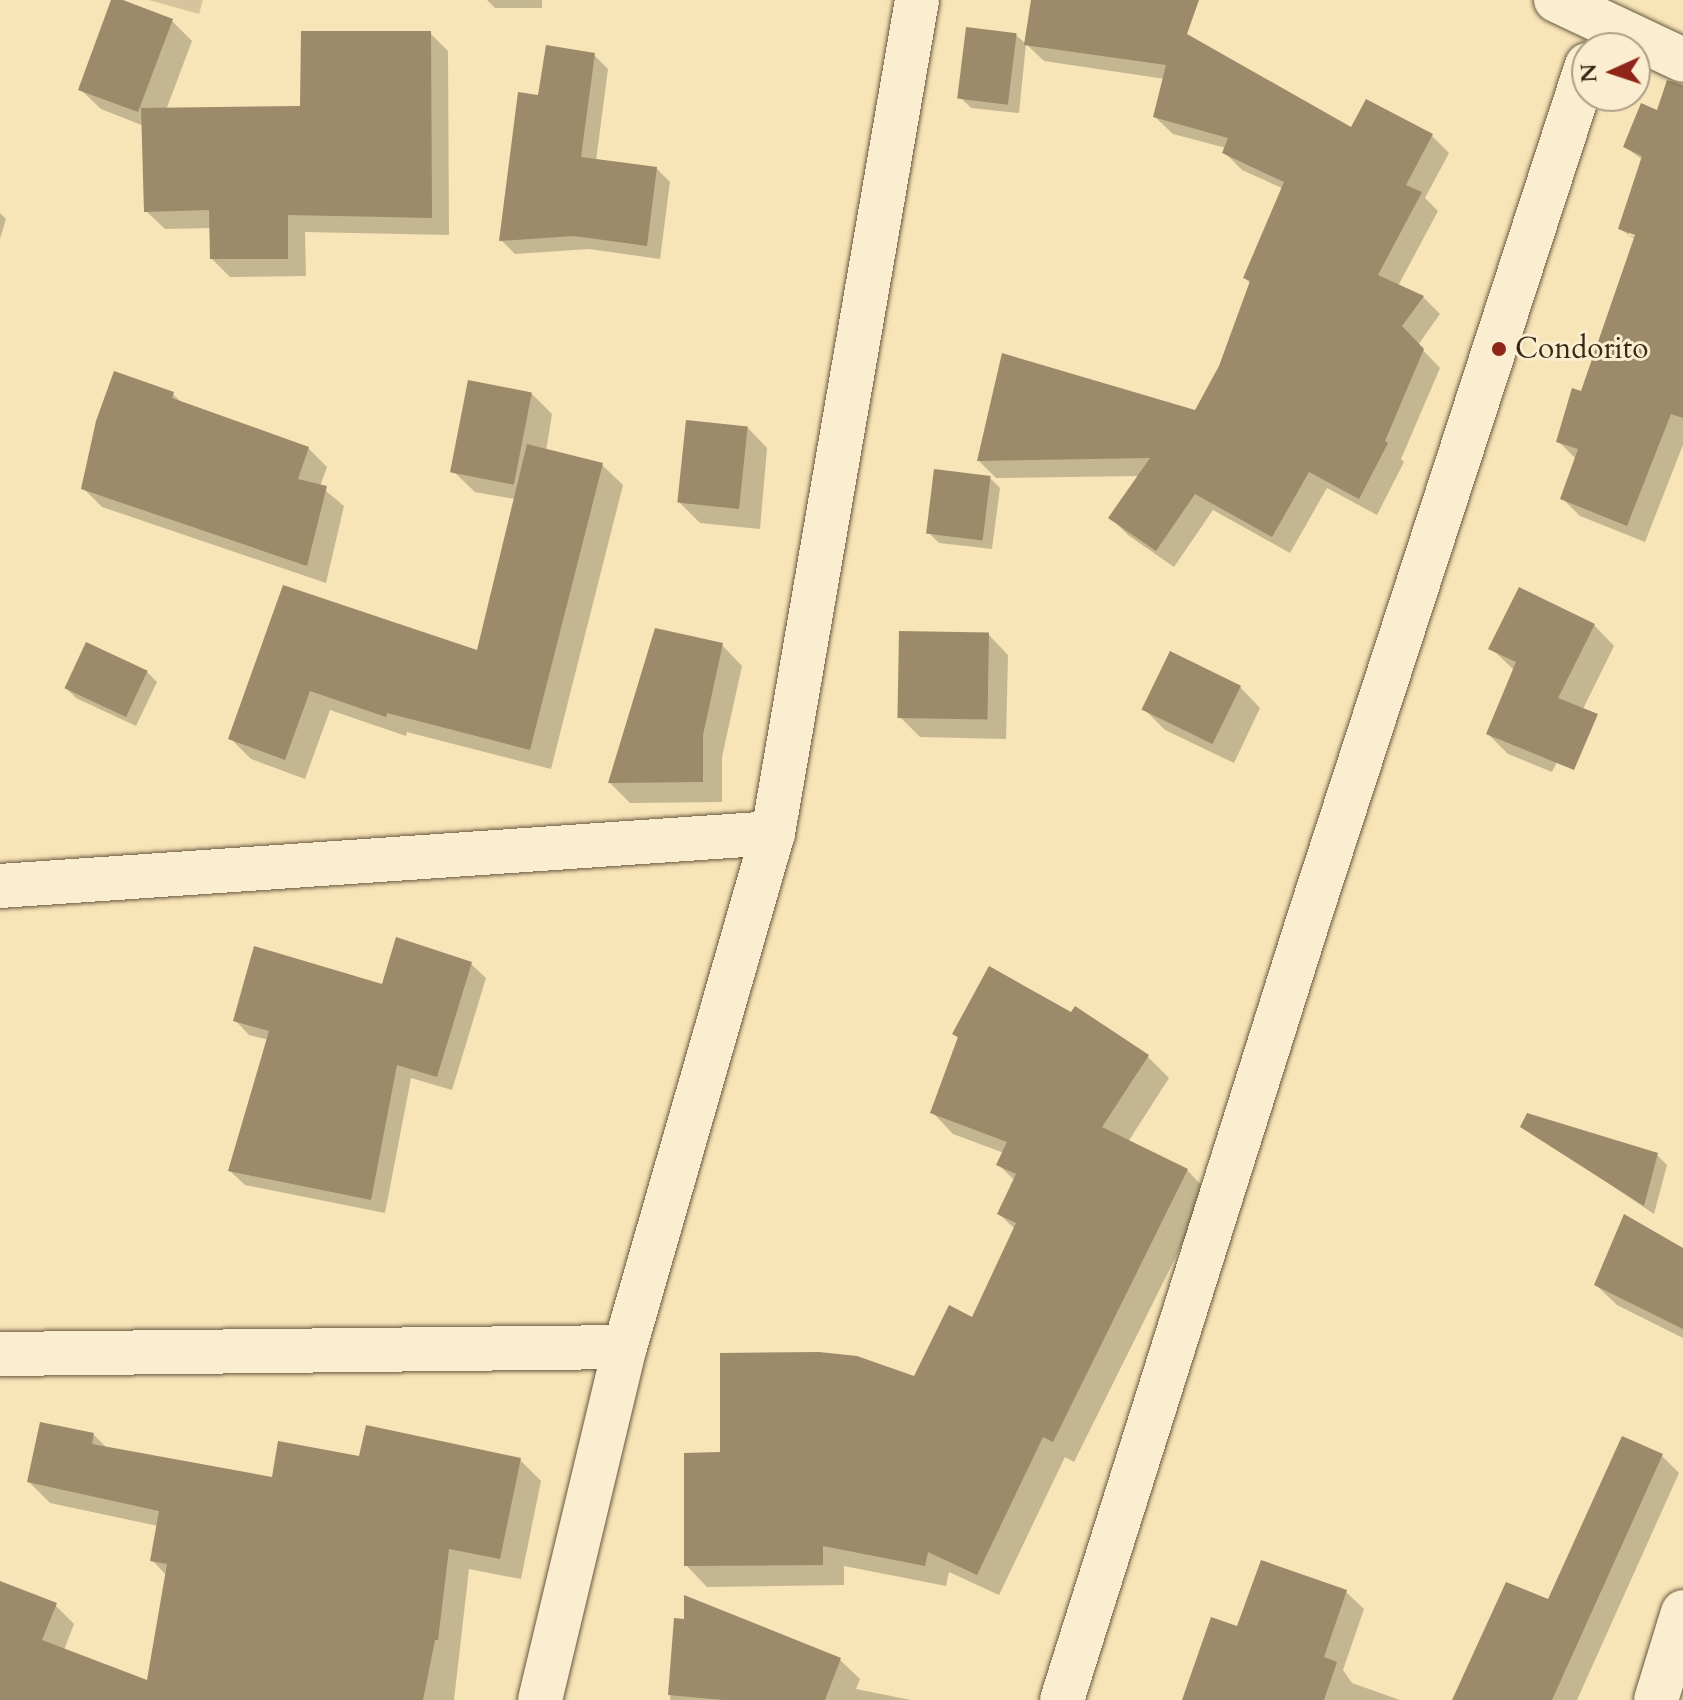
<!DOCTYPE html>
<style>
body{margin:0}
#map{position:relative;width:1683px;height:1700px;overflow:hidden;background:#f7e4b7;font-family:Cardo,serif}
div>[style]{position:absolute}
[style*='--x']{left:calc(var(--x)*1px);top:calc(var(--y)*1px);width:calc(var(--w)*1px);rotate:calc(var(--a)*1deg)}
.green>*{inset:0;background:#d7c49c}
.shadow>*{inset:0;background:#0003}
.building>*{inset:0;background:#9c8a6a;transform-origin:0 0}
.roads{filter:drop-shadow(0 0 2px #68573e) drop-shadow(0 0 2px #68573e)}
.minor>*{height:44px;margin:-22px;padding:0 22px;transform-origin:22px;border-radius:22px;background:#faedd0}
.dots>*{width:22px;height:22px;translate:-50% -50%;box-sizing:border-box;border:4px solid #faedd0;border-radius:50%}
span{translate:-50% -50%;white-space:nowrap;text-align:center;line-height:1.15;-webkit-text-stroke:6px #faedd0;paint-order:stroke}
.poi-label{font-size:30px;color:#392816}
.left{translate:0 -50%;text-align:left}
.north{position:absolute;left:1571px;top:32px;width:80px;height:80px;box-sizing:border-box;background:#faedd0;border:2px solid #ad9e86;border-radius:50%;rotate:267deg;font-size:22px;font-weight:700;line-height:32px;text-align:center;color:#392816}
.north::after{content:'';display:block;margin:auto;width:28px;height:36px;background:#8f2418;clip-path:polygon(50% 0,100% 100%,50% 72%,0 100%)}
</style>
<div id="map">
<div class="green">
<i style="clip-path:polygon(149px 0,203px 0,199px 14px)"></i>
</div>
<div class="shadow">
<i style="clip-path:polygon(113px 0,172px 21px,192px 41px,166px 110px,302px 108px,430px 33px,448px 51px,449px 235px,305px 232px,306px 276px,230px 277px,212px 259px,211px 228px,165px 229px,146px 211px,144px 126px,101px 109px,80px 89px)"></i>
<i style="clip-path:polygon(487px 0,542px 0,542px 8px,495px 8px)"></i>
<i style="clip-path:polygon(1033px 0,1122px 0,1351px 130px,1432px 136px,1449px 153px,1425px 198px,1438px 211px,1398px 286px,1423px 297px,1440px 314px,1418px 345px,1440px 368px,1401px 459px,1404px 462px,1377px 515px,1327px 488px,1290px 553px,1213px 510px,1174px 567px,1128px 535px,1111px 518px,1140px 476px,996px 478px,979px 461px,1196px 412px,1221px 367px,1251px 284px,1245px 278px,1284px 189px,1242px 170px,1224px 152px,1226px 148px,1173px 134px,1155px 117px,1165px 79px,1044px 61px,1026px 44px,1019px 113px,971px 108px,961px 98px,1016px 35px,1026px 44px)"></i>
<i style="clip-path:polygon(594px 55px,608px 69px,596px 161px,656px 168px,670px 182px,660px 259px,589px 249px,515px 254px,501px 240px,540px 98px)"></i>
<i style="clip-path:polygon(evenodd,1683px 123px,1683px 445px,1645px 542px,1580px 516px,1562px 498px,1576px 459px,1558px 441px,1583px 393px,1636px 240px,1620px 229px,1643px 160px,1625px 147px,1683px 123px,1629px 231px,1676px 251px,1629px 235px,1629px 231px)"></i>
<i style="clip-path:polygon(0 213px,6px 219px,0 239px)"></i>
<i style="clip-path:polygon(531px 393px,552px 414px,546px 451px,602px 465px,623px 485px,551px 769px,407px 732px,406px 736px,330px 710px,305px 779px,251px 759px,230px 738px,284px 588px,478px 653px,515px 499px,475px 492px,454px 472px)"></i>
<i style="clip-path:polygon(173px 394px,184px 405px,308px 448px,327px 467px,320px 486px,344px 506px,326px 583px,102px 507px,83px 488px)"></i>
<i style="clip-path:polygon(747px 427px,767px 448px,760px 529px,700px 523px,680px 503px)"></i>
<i style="clip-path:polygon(990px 478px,1000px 488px,992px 549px,939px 543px,929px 533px)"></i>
<i style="clip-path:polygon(1594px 625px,1614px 646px,1552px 772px,1508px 754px,1488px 734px,1514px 670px,1491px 648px)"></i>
<i style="clip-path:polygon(988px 634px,1008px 655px,1006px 739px,920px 737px,900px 717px)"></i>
<i style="clip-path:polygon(722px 645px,742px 666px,722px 757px,722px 802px,630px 803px,610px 783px)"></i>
<i style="clip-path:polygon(147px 672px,157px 682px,136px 726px,76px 698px,66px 688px)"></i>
<i style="clip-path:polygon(1240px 687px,1260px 708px,1234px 763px,1165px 730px,1145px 710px)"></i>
<i style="clip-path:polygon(471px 964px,486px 978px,452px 1090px,411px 1078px,385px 1213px,245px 1185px,230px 1171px,269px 1040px,249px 1035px,235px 1020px)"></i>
<i style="clip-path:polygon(1075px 1009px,1148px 1057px,1169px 1078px,1128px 1142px,1187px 1170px,1208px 1192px,1074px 1462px,1065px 1457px,999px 1595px,949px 1572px,946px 1586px,844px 1566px,844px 1585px,707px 1587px,686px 1565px,722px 1454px,915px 1378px,973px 1320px,1016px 1230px,999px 1214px,1015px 1181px,999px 1165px,1004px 1153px,953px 1134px,932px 1112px,959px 1039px,954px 1034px,1072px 1015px)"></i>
<i style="clip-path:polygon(1523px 1126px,1657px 1155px,1667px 1165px,1654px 1214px)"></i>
<i style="clip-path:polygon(1683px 1250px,1683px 1338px,1617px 1305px,1596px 1285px)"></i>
<i style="clip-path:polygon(94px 1435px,108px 1449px,274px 1479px,361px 1458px,520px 1460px,541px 1481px,521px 1579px,469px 1569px,454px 1700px,153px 1700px,167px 1576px,152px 1560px,158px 1526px,50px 1503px,29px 1482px)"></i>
<i style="clip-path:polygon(1662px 1456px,1679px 1473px,1577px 1700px,1454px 1700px,1549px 1602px)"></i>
<i style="clip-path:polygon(0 1583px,55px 1605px,74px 1624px,64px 1650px,130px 1700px,0 1700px)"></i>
<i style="clip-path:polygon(1346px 1592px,1364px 1609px,1343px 1670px,1352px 1683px,1400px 1700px,1196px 1700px,1238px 1629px)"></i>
<i style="clip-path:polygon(676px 1620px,840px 1660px,860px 1679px,856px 1689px,911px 1700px,670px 1700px)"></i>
</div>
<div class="building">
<i style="clip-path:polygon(111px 0,123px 0,173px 19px,138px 112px,78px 90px)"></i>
<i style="clip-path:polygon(1031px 0,1199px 0,1187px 34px,1351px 127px,1366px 99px,1433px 134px,1406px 185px,1422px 192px,1378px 275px,1424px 296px,1402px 326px,1424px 349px,1385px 441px,1388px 443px,1359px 499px,1309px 472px,1272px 537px,1195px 494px,1156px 551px,1108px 518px,1150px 458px,977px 461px,1002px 353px,1195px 410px,1219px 366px,1250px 281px,1243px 278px,1284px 182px,1222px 153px,1228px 138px,1153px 117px,1166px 65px,1024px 45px)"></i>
<i style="left:966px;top:27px;width:51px;height:72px;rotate:7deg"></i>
<i style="clip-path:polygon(301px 31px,431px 31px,432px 218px,288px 215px,288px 259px,210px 259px,209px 210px,144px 212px,141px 108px,300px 106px)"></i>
<i style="clip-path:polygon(546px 45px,595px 53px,581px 157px,657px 167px,647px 246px,574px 236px,499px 241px,518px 92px,538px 95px)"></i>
<i style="clip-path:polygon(1667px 80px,1683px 85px,1683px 418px,1671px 414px,1627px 526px,1560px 499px,1578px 449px,1556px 442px,1572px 388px,1581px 391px,1635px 235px,1618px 229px,1642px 156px,1623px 147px,1641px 103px,1657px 110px)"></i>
<i style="clip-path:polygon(114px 371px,174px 392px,172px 398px,309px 447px,298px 479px,327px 486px,307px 566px,81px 489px,96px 421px)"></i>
<i style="left:468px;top:380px;width:65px;height:94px;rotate:11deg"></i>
<i style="left:686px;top:420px;width:62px;height:83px;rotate:6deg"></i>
<i style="clip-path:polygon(527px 444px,603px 463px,530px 750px,387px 713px,386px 717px,310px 691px,285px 760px,228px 739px,283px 585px,477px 650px)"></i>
<i style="left:934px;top:469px;width:57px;height:65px;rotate:7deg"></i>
<i style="clip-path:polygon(1519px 587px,1595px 624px,1558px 698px,1598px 714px,1574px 770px,1486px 734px,1516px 662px,1488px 649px)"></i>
<i style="clip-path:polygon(655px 628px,723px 643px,703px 735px,703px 782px,608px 783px)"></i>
<i style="left:899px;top:631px;width:90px;height:87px;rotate:1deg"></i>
<i style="left:86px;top:642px;width:68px;height:51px;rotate:25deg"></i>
<i style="left:1170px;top:651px;width:79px;height:65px;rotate:26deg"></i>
<i style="clip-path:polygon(396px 937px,472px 962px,437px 1077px,397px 1065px,371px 1200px,228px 1171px,269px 1031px,233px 1021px,254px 946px,382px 984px)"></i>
<i style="clip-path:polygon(989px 966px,1071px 1012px,1075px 1006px,1149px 1055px,1102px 1127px,1188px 1169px,1053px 1442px,1043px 1437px,977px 1575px,928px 1552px,925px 1566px,823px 1546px,823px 1565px,684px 1566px,684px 1453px,720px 1452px,720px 1353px,819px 1352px,857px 1356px,914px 1376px,949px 1305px,972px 1317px,1016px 1223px,997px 1214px,1016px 1174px,996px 1165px,1007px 1142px,930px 1113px,958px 1037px,952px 1034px)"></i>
<i style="clip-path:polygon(1527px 1113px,1658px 1153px,1644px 1206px,1520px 1127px)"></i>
<i style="clip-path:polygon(1624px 1214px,1683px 1248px,1683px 1329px,1594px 1285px)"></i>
<i style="clip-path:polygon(40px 1422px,94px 1433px,92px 1444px,272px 1477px,278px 1441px,359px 1456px,366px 1425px,521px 1458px,500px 1559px,449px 1549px,438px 1640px,435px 1640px,423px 1700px,0 1700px,0 1581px,57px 1603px,42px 1640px,147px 1680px,167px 1564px,150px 1561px,159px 1511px,27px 1482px)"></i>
<i style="clip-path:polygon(1622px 1436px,1663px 1454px,1552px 1700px,1452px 1700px,1506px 1582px,1548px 1599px)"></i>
<i style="clip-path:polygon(1261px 1560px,1347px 1590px,1324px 1657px,1337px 1662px,1324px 1700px,1182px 1700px,1211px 1617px,1237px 1626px)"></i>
<i style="clip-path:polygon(684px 1595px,841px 1658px,825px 1700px,724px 1700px,668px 1695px,674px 1618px,684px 1619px)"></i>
</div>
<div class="roads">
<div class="minor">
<i style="--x:1556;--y:0;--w:140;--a:25.3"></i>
<i style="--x:0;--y:886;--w:775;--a:-3.92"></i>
<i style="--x:0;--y:1354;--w:625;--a:-0.64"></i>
<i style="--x:540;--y:1700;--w:363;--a:-76.5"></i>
<i style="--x:625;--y:1347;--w:535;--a:-73.94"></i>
<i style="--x:773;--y:833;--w:845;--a:-80.19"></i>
<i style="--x:1062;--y:1700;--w:823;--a:-72.47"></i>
<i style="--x:1310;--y:915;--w:894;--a:-71.95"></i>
<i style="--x:1656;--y:1700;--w:92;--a:-72.9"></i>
</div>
</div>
<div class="dots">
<i style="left:1499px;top:349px;background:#8f2418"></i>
</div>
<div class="poi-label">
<span class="left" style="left:1515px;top:349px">Condorito</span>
</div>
<div class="north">N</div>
</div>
